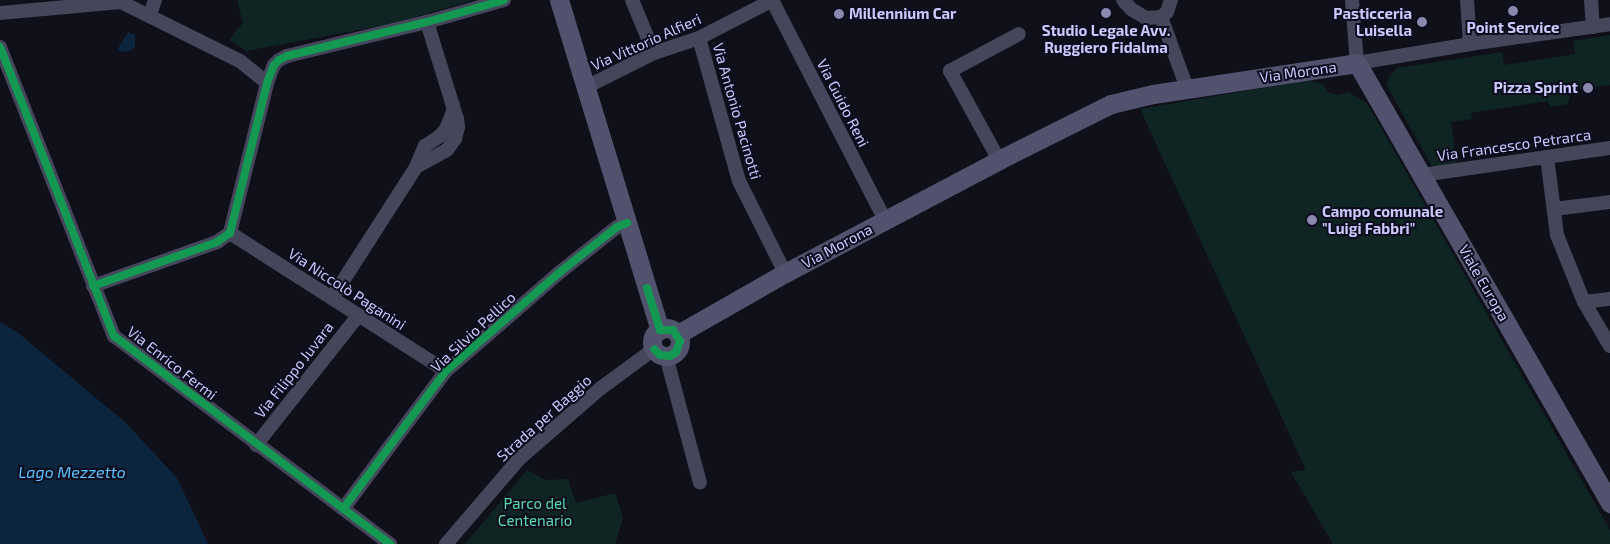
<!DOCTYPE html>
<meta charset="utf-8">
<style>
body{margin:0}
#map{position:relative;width:1610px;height:544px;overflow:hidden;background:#10101a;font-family:"Exo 2",sans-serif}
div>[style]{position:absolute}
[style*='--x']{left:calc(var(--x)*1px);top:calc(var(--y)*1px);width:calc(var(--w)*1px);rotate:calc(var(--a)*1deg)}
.green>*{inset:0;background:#0f2524}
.water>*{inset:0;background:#0c253e}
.street>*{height:14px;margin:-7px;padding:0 7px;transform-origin:7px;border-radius:7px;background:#45465b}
.secondary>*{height:19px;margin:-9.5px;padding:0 9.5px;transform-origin:9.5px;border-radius:9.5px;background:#51536e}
.secondary>.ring{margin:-9.5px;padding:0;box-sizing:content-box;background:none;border:19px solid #51536e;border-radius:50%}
.cycleway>*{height:8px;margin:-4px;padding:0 4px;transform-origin:4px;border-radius:4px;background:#139951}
.dots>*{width:14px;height:14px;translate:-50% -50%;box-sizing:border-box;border:2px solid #0d0c1e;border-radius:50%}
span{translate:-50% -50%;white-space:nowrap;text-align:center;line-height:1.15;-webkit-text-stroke:4px #0d0c1e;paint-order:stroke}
.poi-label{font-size:15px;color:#cacaff;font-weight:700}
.right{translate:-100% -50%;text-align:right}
.left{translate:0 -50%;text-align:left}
.street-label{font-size:15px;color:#cacaff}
.park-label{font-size:15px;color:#57ddad}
.water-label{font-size:16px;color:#59c3fe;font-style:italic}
</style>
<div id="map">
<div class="green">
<i style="clip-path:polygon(237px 0,474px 0,390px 24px,246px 51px,229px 40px,243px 23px)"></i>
<i style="clip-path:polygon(1610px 35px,1610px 85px,1571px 90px,1568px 104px,1550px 107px,1548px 101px,1471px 113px,1472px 119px,1451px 122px,1457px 164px,1433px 168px,1386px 84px,1391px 74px,1397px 68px,1502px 52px,1504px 65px,1562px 56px,1575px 54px,1573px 41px)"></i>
<i style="clip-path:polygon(1310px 80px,1322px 84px,1328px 92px,1338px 95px,1348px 92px,1367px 103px,1610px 530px,1610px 544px,1333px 544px,1291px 472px,1306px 470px,1140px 109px)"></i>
<i style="clip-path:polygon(527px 470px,545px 480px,568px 479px,576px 503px,615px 493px,623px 518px,615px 544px,465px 544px)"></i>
</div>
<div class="water">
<i style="clip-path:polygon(128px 32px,135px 35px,135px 47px,127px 52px,119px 51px,117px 50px)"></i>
<i style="clip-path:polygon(0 322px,17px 332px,126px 423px,177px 478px,208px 544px,0 544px)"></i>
</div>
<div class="street">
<i style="--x:632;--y:0;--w:57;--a:67.5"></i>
<i style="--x:772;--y:0;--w:247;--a:62.8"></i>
<i style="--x:1123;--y:0;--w:12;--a:48"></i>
<i style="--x:1131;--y:9;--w:17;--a:31"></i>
<i style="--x:1146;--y:18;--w:15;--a:-4"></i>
<i style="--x:1352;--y:0;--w:63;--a:85.5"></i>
<i style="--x:1357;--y:63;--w:115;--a:-9.5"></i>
<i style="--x:1470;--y:44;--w:141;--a:-8.1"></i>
<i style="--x:1467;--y:0;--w:44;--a:86.1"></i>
<i style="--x:1591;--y:0;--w:27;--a:86"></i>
<i style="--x:0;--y:13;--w:121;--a:-5.2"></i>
<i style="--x:121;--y:2;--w:133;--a:26.4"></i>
<i style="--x:240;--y:61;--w:35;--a:39"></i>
<i style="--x:150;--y:15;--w:16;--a:-72"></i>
<i style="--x:1161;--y:17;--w:76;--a:69.9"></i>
<i style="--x:1161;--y:17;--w:8;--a:-40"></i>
<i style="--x:1167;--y:12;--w:13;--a:-72"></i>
<i style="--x:699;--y:38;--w:148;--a:74.4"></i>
<i style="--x:739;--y:181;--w:103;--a:63.4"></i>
<i style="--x:0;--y:47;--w:311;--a:68.5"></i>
<i style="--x:114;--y:336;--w:346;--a:37"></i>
<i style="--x:586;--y:87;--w:76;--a:-26.6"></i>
<i style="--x:654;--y:53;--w:47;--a:-18.4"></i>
<i style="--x:699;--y:38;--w:83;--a:-27.2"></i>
<i style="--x:1547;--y:157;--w:79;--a:82.7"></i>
<i style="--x:1557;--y:235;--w:72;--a:68.1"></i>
<i style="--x:1584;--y:302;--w:51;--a:59.4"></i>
<i style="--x:999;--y:160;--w:102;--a:-118.8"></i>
<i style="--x:950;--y:71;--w:78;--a:-28.2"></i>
<i style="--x:416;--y:167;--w:35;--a:-29"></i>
<i style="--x:447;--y:150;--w:14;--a:-54"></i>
<i style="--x:455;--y:139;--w:12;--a:-76"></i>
<i style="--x:458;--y:127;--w:8;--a:-97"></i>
<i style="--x:457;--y:119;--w:102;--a:-107.2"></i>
<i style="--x:1422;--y:175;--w:190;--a:-8.2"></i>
<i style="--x:1554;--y:209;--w:56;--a:-7.1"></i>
<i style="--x:230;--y:233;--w:256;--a:32.6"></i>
<i style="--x:93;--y:286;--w:132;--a:-19.5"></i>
<i style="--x:217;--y:242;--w:16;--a:-35"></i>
<i style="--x:230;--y:233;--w:154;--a:-76.1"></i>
<i style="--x:267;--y:83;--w:19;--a:-69"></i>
<i style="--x:274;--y:65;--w:7;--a:-45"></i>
<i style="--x:279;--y:60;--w:9;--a:-27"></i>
<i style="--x:287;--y:56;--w:144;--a:-13.7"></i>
<i style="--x:427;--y:22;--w:80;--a:-15.9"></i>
<i style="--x:332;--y:298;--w:156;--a:-57.3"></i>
<i style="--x:416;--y:167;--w:23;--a:-67"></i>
<i style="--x:425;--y:146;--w:18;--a:-34"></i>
<i style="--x:440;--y:136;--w:9;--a:-49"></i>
<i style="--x:446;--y:129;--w:18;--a:-68"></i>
<i style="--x:453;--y:112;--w:7;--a:-90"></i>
<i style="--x:1584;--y:302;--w:26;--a:-7"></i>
<i style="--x:666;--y:356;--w:131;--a:75"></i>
<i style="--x:256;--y:445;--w:164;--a:-51.7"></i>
<i style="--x:343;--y:509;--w:172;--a:-53.3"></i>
<i style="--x:446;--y:371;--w:151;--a:-41"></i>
<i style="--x:560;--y:272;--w:73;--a:-38.3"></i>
<i style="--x:617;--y:227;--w:11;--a:-22"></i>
<i style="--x:446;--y:544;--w:112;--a:-49.3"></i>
<i style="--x:519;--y:459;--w:108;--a:-40.9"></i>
<i style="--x:601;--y:388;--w:66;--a:-36.3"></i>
</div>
<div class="secondary">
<i style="--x:559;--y:0;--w:345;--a:73"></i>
<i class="ring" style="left:652px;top:328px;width:9px;height:9px"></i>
<i style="--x:678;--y:334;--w:123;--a:-29.7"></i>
<i style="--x:785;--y:273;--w:242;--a:-27.8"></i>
<i style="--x:999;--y:160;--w:125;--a:-26.6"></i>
<i style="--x:1111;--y:104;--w:43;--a:-13.4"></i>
<i style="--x:1153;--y:94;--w:206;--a:-8.6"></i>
<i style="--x:1357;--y:63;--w:508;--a:60.1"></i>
</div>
<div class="cycleway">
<i style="--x:0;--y:47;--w:311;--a:68.5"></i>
<i style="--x:114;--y:336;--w:346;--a:37"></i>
<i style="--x:93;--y:286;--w:132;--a:-19.5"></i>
<i style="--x:217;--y:242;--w:16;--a:-35"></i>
<i style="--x:230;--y:233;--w:154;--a:-76.1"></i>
<i style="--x:267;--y:83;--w:19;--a:-69"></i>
<i style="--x:274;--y:65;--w:7;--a:-45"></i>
<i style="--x:279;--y:60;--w:9;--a:-27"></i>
<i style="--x:287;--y:56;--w:144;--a:-13.7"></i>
<i style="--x:427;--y:22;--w:80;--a:-15.9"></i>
<i style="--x:647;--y:288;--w:44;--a:72.8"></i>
<i style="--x:660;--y:330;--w:13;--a:0"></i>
<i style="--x:673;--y:330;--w:13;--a:58"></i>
<i style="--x:680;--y:341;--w:12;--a:110"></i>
<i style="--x:676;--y:352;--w:7;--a:146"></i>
<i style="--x:670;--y:356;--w:10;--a:-174"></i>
<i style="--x:660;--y:355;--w:8;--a:-135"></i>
<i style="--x:343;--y:509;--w:172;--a:-53.3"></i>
<i style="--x:446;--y:371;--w:151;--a:-41"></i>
<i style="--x:560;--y:272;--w:73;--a:-38.3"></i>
<i style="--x:617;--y:227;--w:11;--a:-22"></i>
</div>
<div class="dots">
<i style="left:1513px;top:11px;background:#8989af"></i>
<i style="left:1106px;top:13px;background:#8989af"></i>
<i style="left:839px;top:14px;background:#8989af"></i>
<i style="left:1422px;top:22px;background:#8989af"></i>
<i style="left:1588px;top:88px;background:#8989af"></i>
<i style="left:1312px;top:220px;background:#8989af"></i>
</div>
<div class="poi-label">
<span class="right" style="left:1412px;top:22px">Pasticceria<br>Luisella</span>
<span class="left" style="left:849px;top:14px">Millennium Car</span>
<span style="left:1513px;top:28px">Point Service</span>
<span style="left:1106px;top:39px">Studio Legale Avv.<br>Ruggiero Fidalma</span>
<span class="right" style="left:1578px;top:88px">Pizza Sprint</span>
<span class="left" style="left:1322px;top:220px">Campo comunale<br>"Luigi Fabbri"</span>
</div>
<div class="street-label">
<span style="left:646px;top:42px;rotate:-24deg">Via Vittorio Alfieri</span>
<span style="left:1298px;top:72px;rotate:-8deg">Via Morona</span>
<span style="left:843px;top:103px;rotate:63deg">Via Guido Reni</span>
<span style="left:737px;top:111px;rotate:74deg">Via Antonio Pacinotti</span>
<span style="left:1514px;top:145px;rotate:-8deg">Via Francesco Petrarca</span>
<span style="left:837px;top:246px;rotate:-28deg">Via Morona</span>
<span style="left:1484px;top:283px;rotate:60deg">Viale Europa</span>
<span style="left:347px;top:289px;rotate:33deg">Via Niccolò Paganini</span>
<span style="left:473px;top:332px;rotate:-43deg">Via Silvio Pellico</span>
<span style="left:172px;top:363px;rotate:38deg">Via Enrico Fermi</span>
<span style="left:294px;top:370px;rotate:-52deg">Via Filippo Juvara</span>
<span style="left:544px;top:418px;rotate:-42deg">Strada per Baggio</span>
</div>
<div class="park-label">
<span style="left:535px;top:512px">Parco del<br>Centenario</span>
</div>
<div class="water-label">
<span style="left:72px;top:472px">Lago Mezzetto</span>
</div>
</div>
